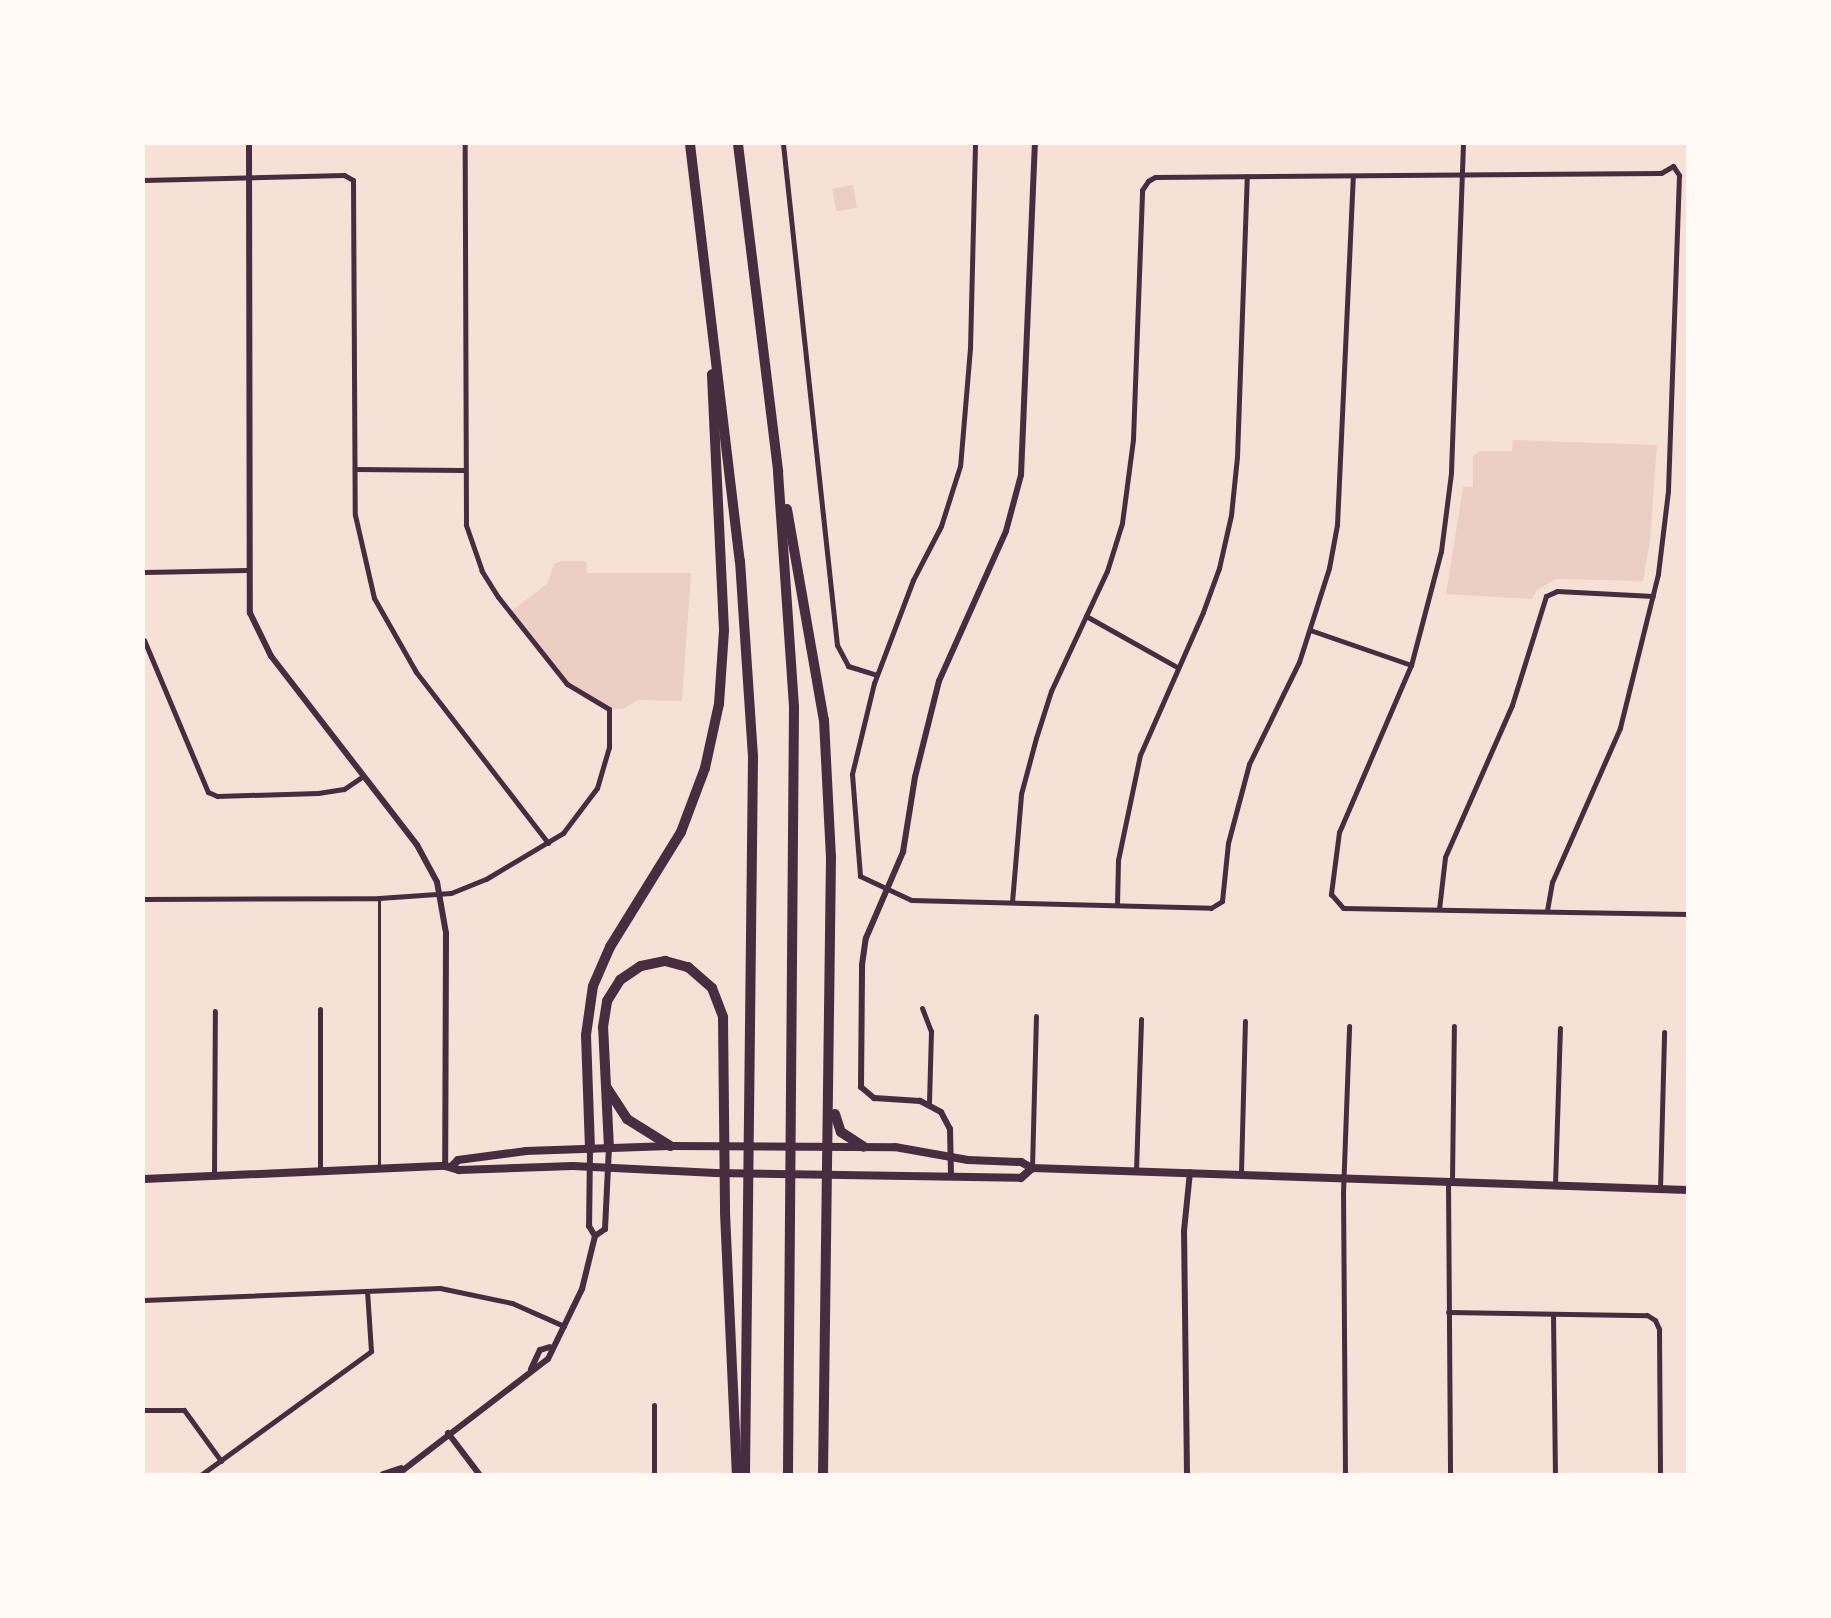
<!DOCTYPE html>
<style>
body{margin:0}
#map{position:relative;width:1831px;height:1618px;overflow:hidden;background:#f7e1d7;font-family:Georgia,serif}
div>[style]{position:absolute}
[style*='--x']{left:calc(var(--x)*1px);top:calc(var(--y)*1px);width:calc(var(--w)*1px);rotate:calc(var(--a)*1deg)}
.green>*{inset:0;background:#ebcfc5;transform-origin:0 0}
.service>*{height:2.5px;margin:-1.25px;padding:0 1.25px;transform-origin:1.25px;border-radius:1.25px;background:#4a2c40}
.minor>*{height:5px;margin:-2.5px;padding:0 2.5px;transform-origin:2.5px;border-radius:2.5px;background:#4a2c40}
.tertiary>*{height:6px;margin:-3px;padding:0 3px;transform-origin:3px;border-radius:3px;background:#4a2c40}
.primary>*{height:8px;margin:-4px;padding:0 4px;transform-origin:4px;border-radius:4px;background:#4a2c40}
.motorway>*{height:10px;margin:-5px;padding:0 5px;transform-origin:5px;border-radius:5px;background:#4a2c40}
span{translate:-50% -50%;white-space:nowrap;text-align:center;line-height:1.15;-webkit-text-stroke:7px #fffaf5;paint-order:stroke}
.frame{position:absolute;inset:0;border:145px solid #fffaf5;pointer-events:none}
</style>
<div id="map">
<div class="green">
<i style="left:853px;top:185px;width:23px;height:21px;rotate:80deg"></i>
<i style="clip-path:polygon(1513px 440px,1657px 445px,1650px 541px,1643px 581px,1556px 579px,1537px 590px,1532px 599px,1446px 594px,1463px 487px,1473px 487px,1473px 456px,1480px 451px,1512px 451px)"></i>
<i style="clip-path:polygon(562px 561px,586px 561px,587px 573px,691px 573px,682px 701px,638px 700px,623px 709px,609px 709px,567px 684px,510px 612px,547px 584px,554px 564px)"></i>
</div>
<div class="service">
<i style="--x:379;--y:1167;--w:269;--a:-90"></i>
</div>
<div class="minor">
<i style="--x:783;--y:144;--w:504;--a:83.85"></i>
<i style="--x:837;--y:645;--w:24;--a:62"></i>
<i style="--x:848;--y:666;--w:30;--a:17"></i>
<i style="--x:975;--y:144;--w:204;--a:91.4"></i>
<i style="--x:970;--y:348;--w:118;--a:94.8"></i>
<i style="--x:960;--y:466;--w:63;--a:107.6"></i>
<i style="--x:941;--y:526;--w:61;--a:117.4"></i>
<i style="--x:913;--y:580;--w:110;--a:110.7"></i>
<i style="--x:874;--y:683;--w:94;--a:103.6"></i>
<i style="--x:852;--y:774;--w:102;--a:85.5"></i>
<i style="--x:860;--y:876;--w:56;--a:25.2"></i>
<i style="--x:911;--y:900;--w:300;--a:1.5"></i>
<i style="--x:1211;--y:908;--w:13;--a:-32"></i>
<i style="--x:1222;--y:901;--w:58;--a:-84.1"></i>
<i style="--x:1228;--y:843;--w:82;--a:-75.1"></i>
<i style="--x:1249;--y:764;--w:114;--a:-63.9"></i>
<i style="--x:1299;--y:662;--w:99;--a:-72.3"></i>
<i style="--x:1329;--y:568;--w:44;--a:-79.5"></i>
<i style="--x:1337;--y:525;--w:349;--a:-87.4"></i>
<i style="--x:1463;--y:144;--w:329;--a:92.1"></i>
<i style="--x:1451;--y:473;--w:79;--a:97.3"></i>
<i style="--x:1441;--y:551;--w:118;--a:104.7"></i>
<i style="--x:1411;--y:665;--w:182;--a:113.3"></i>
<i style="--x:1339;--y:832;--w:63;--a:97.4"></i>
<i style="--x:1331;--y:894;--w:18;--a:49"></i>
<i style="--x:1343;--y:908;--w:345;--a:1"></i>
<i style="--x:144;--y:180;--w:200;--a:-1.4"></i>
<i style="--x:344;--y:175;--w:10;--a:29"></i>
<i style="--x:353;--y:180;--w:335;--a:89.7"></i>
<i style="--x:355;--y:515;--w:85;--a:77.1"></i>
<i style="--x:374;--y:598;--w:85;--a:60.4"></i>
<i style="--x:416;--y:672;--w:216;--a:52.3"></i>
<i style="--x:355;--y:469;--w:108;--a:0.5"></i>
<i style="--x:144;--y:572;--w:103;--a:-1.1"></i>
<i style="--x:1086;--y:616;--w:104;--a:29.3"></i>
<i style="--x:1310;--y:630;--w:107;--a:19.1"></i>
<i style="--x:144;--y:640;--w:165;--a:67.2"></i>
<i style="--x:208;--y:792;--w:10;--a:24"></i>
<i style="--x:217;--y:796;--w:101;--a:-1.7"></i>
<i style="--x:318;--y:793;--w:26;--a:-9"></i>
<i style="--x:344;--y:789;--w:23;--a:-34"></i>
<i style="--x:144;--y:899;--w:235;--a:-0.2"></i>
<i style="--x:379;--y:898;--w:72;--a:-4"></i>
<i style="--x:451;--y:893;--w:38;--a:-22"></i>
<i style="--x:486;--y:879;--w:90;--a:-30.9"></i>
<i style="--x:563;--y:833;--w:56;--a:-52.9"></i>
<i style="--x:597;--y:788;--w:43;--a:-73.7"></i>
<i style="--x:609;--y:747;--w:38;--a:-90"></i>
<i style="--x:609;--y:709;--w:49;--a:-149.2"></i>
<i style="--x:567;--y:684;--w:111;--a:-128.4"></i>
<i style="--x:498;--y:597;--w:31;--a:-122"></i>
<i style="--x:482;--y:571;--w:49;--a:-109.2"></i>
<i style="--x:466;--y:525;--w:381;--a:-90.2"></i>
<i style="--x:1012;--y:902;--w:108;--a:-85.2"></i>
<i style="--x:1021;--y:794;--w:58;--a:-75"></i>
<i style="--x:1036;--y:738;--w:49;--a:-72.3"></i>
<i style="--x:1051;--y:691;--w:132;--a:-65"></i>
<i style="--x:1107;--y:571;--w:50;--a:-72.6"></i>
<i style="--x:1122;--y:523;--w:85;--a:-82.5"></i>
<i style="--x:1133;--y:439;--w:249;--a:-87.9"></i>
<i style="--x:1142;--y:190;--w:11;--a:-56"></i>
<i style="--x:1148;--y:181;--w:8;--a:-30"></i>
<i style="--x:1155;--y:177;--w:506;--a:-0.45"></i>
<i style="--x:1661;--y:173;--w:14;--a:-30"></i>
<i style="--x:1673;--y:166;--w:11;--a:56"></i>
<i style="--x:1679;--y:175;--w:316;--a:92"></i>
<i style="--x:1668;--y:491;--w:84;--a:96.9"></i>
<i style="--x:1658;--y:574;--w:159;--a:103.9"></i>
<i style="--x:1620;--y:728;--w:168;--a:113.8"></i>
<i style="--x:1552;--y:882;--w:29;--a:100"></i>
<i style="--x:1117;--y:905;--w:45;--a:-88.7"></i>
<i style="--x:1118;--y:860;--w:107;--a:-78.2"></i>
<i style="--x:1140;--y:755;--w:156;--a:-66.2"></i>
<i style="--x:1203;--y:612;--w:47;--a:-70"></i>
<i style="--x:1219;--y:568;--w:54;--a:-77.2"></i>
<i style="--x:1231;--y:515;--w:58;--a:-84.1"></i>
<i style="--x:1237;--y:457;--w:281;--a:-88"></i>
<i style="--x:1439;--y:909;--w:52;--a:-83.4"></i>
<i style="--x:1445;--y:857;--w:166;--a:-66.2"></i>
<i style="--x:1512;--y:705;--w:114;--a:-72.7"></i>
<i style="--x:1546;--y:596;--w:12;--a:-24"></i>
<i style="--x:1557;--y:591;--w:96;--a:3"></i>
<i style="--x:922;--y:1008;--w:25;--a:69"></i>
<i style="--x:931;--y:1031;--w:73;--a:91.6"></i>
<i style="--x:320;--y:1009;--w:162;--a:90"></i>
<i style="--x:1032;--y:1168;--w:152;--a:-88.5"></i>
<i style="--x:1136;--y:1171;--w:152;--a:-88.1"></i>
<i style="--x:1241;--y:1172;--w:151;--a:-88.5"></i>
<i style="--x:214;--y:1177;--w:166;--a:-89.7"></i>
<i style="--x:1448;--y:1181;--w:293;--a:89.6"></i>
<i style="--x:1452;--y:1181;--w:155;--a:-89.3"></i>
<i style="--x:1555;--y:1185;--w:157;--a:-88.2"></i>
<i style="--x:1660;--y:1189;--w:157;--a:-88.5"></i>
<i style="--x:144;--y:1300;--w:296;--a:-2.3"></i>
<i style="--x:440;--y:1288;--w:74;--a:11.8"></i>
<i style="--x:512;--y:1303;--w:57;--a:23.9"></i>
<i style="--x:1448;--y:1312;--w:199;--a:0.9"></i>
<i style="--x:1647;--y:1315;--w:9;--a:32"></i>
<i style="--x:1655;--y:1320;--w:10;--a:66"></i>
<i style="--x:1659;--y:1329;--w:145;--a:89.6"></i>
<i style="--x:1553;--y:1314;--w:160;--a:89.3"></i>
<i style="--x:144;--y:1410;--w:40;--a:0"></i>
<i style="--x:184;--y:1410;--w:63;--a:54"></i>
<i style="--x:202;--y:1474;--w:209;--a:-36"></i>
<i style="--x:371;--y:1351;--w:60;--a:-93.8"></i>
<i style="--x:654;--y:1474;--w:69;--a:-90"></i>
<i style="--x:1345;--y:1474;--w:281;--a:-90.4"></i>
<i style="--x:1343;--y:1193;--w:167;--a:-87.9"></i>
</div>
<div class="tertiary">
<i style="--x:249;--y:144;--w:469;--a:89.9"></i>
<i style="--x:250;--y:613;--w:48;--a:64"></i>
<i style="--x:271;--y:656;--w:239;--a:52.3"></i>
<i style="--x:417;--y:845;--w:42;--a:61.6"></i>
<i style="--x:437;--y:882;--w:52;--a:80"></i>
<i style="--x:446;--y:933;--w:233;--a:90.2"></i>
<i style="--x:590;--y:1149;--w:77;--a:90.7"></i>
<i style="--x:589;--y:1226;--w:12;--a:59"></i>
<i style="--x:951;--y:1176;--w:47;--a:-91.2"></i>
<i style="--x:950;--y:1129;--w:19;--a:-118"></i>
<i style="--x:941;--y:1112;--w:24;--a:-152"></i>
<i style="--x:920;--y:1101;--w:46;--a:-176.3"></i>
<i style="--x:874;--y:1098;--w:17;--a:-140"></i>
<i style="--x:861;--y:1087;--w:122;--a:-89.5"></i>
<i style="--x:862;--y:965;--w:27;--a:-82"></i>
<i style="--x:866;--y:938;--w:94;--a:-66.7"></i>
<i style="--x:903;--y:852;--w:76;--a:-80.9"></i>
<i style="--x:915;--y:777;--w:99;--a:-76"></i>
<i style="--x:939;--y:681;--w:164;--a:-65.9"></i>
<i style="--x:1006;--y:531;--w:58;--a:-75"></i>
<i style="--x:1021;--y:475;--w:331;--a:-87.6"></i>
<i style="--x:531;--y:1369;--w:21;--a:-65"></i>
<i style="--x:540;--y:1350;--w:10;--a:-17"></i>
<i style="--x:448;--y:1433;--w:51;--a:52.9"></i>
<i style="--x:383;--y:1474;--w:19;--a:-18"></i>
<i style="--x:398;--y:1474;--w:189;--a:-37.5"></i>
<i style="--x:548;--y:1359;--w:78;--a:-64.1"></i>
<i style="--x:582;--y:1289;--w:55;--a:-76.2"></i>
<i style="--x:595;--y:1236;--w:12;--a:-35"></i>
<i style="--x:605;--y:1229;--w:81;--a:-87.2"></i>
<i style="--x:1187;--y:1474;--w:243;--a:-90.7"></i>
<i style="--x:1184;--y:1231;--w:59;--a:-84.2"></i>
</div>
<div class="primary">
<i style="--x:452;--y:1166;--w:8;--a:-45"></i>
<i style="--x:458;--y:1160;--w:69;--a:-7.5"></i>
<i style="--x:526;--y:1151;--w:144;--a:-2"></i>
<i style="--x:670;--y:1146;--w:225;--a:0.3"></i>
<i style="--x:895;--y:1147;--w:74;--a:10.1"></i>
<i style="--x:968;--y:1160;--w:53;--a:2.2"></i>
<i style="--x:1021;--y:1162;--w:13;--a:29"></i>
<i style="--x:1032;--y:1168;--w:656;--a:1.92"></i>
<i style="--x:144;--y:1179;--w:301;--a:-2.5"></i>
<i style="--x:445;--y:1166;--w:15;--a:16"></i>
<i style="--x:459;--y:1170;--w:114;--a:-2"></i>
<i style="--x:573;--y:1166;--w:143;--a:2.8"></i>
<i style="--x:716;--y:1173;--w:305;--a:0.9"></i>
<i style="--x:1021;--y:1178;--w:15;--a:-42"></i>
</div>
<div class="motorway">
<i style="--x:690;--y:144;--w:420;--a:83.2"></i>
<i style="--x:740;--y:561;--w:196;--a:86.2"></i>
<i style="--x:753;--y:757;--w:717;--a:90.64"></i>
<i style="--x:738;--y:144;--w:330;--a:83"></i>
<i style="--x:778;--y:472;--w:236;--a:86.1"></i>
<i style="--x:794;--y:707;--w:767;--a:90.45"></i>
<i style="--x:787;--y:509;--w:214;--a:80.1"></i>
<i style="--x:824;--y:720;--w:137;--a:87.1"></i>
<i style="--x:831;--y:857;--w:617;--a:90.74"></i>
<i style="--x:607;--y:1088;--w:37;--a:57"></i>
<i style="--x:627;--y:1119;--w:51;--a:32.1"></i>
<i style="--x:835;--y:1114;--w:19;--a:72"></i>
<i style="--x:841;--y:1132;--w:27;--a:33"></i>
<i style="--x:609;--y:1148;--w:121;--a:-92.8"></i>
<i style="--x:603;--y:1027;--w:26;--a:-81"></i>
<i style="--x:607;--y:1001;--w:25;--a:-58"></i>
<i style="--x:620;--y:980;--w:25;--a:-34"></i>
<i style="--x:641;--y:966;--w:25;--a:-12"></i>
<i style="--x:665;--y:961;--w:24;--a:15"></i>
<i style="--x:688;--y:967;--w:32;--a:41"></i>
<i style="--x:712;--y:988;--w:31;--a:69"></i>
<i style="--x:723;--y:1017;--w:196;--a:89.4"></i>
<i style="--x:725;--y:1213;--w:261;--a:87.4"></i>
<i style="--x:590;--y:1149;--w:114;--a:-92"></i>
<i style="--x:586;--y:1035;--w:49;--a:-81.9"></i>
<i style="--x:593;--y:986;--w:43;--a:-66.4"></i>
<i style="--x:610;--y:947;--w:135;--a:-58.3"></i>
<i style="--x:681;--y:832;--w:68;--a:-69.4"></i>
<i style="--x:705;--y:768;--w:66;--a:-77.7"></i>
<i style="--x:719;--y:704;--w:74;--a:-86.1"></i>
<i style="--x:724;--y:630;--w:256;--a:-92.7"></i>
</div>
<div class="frame"></div>
</div>
